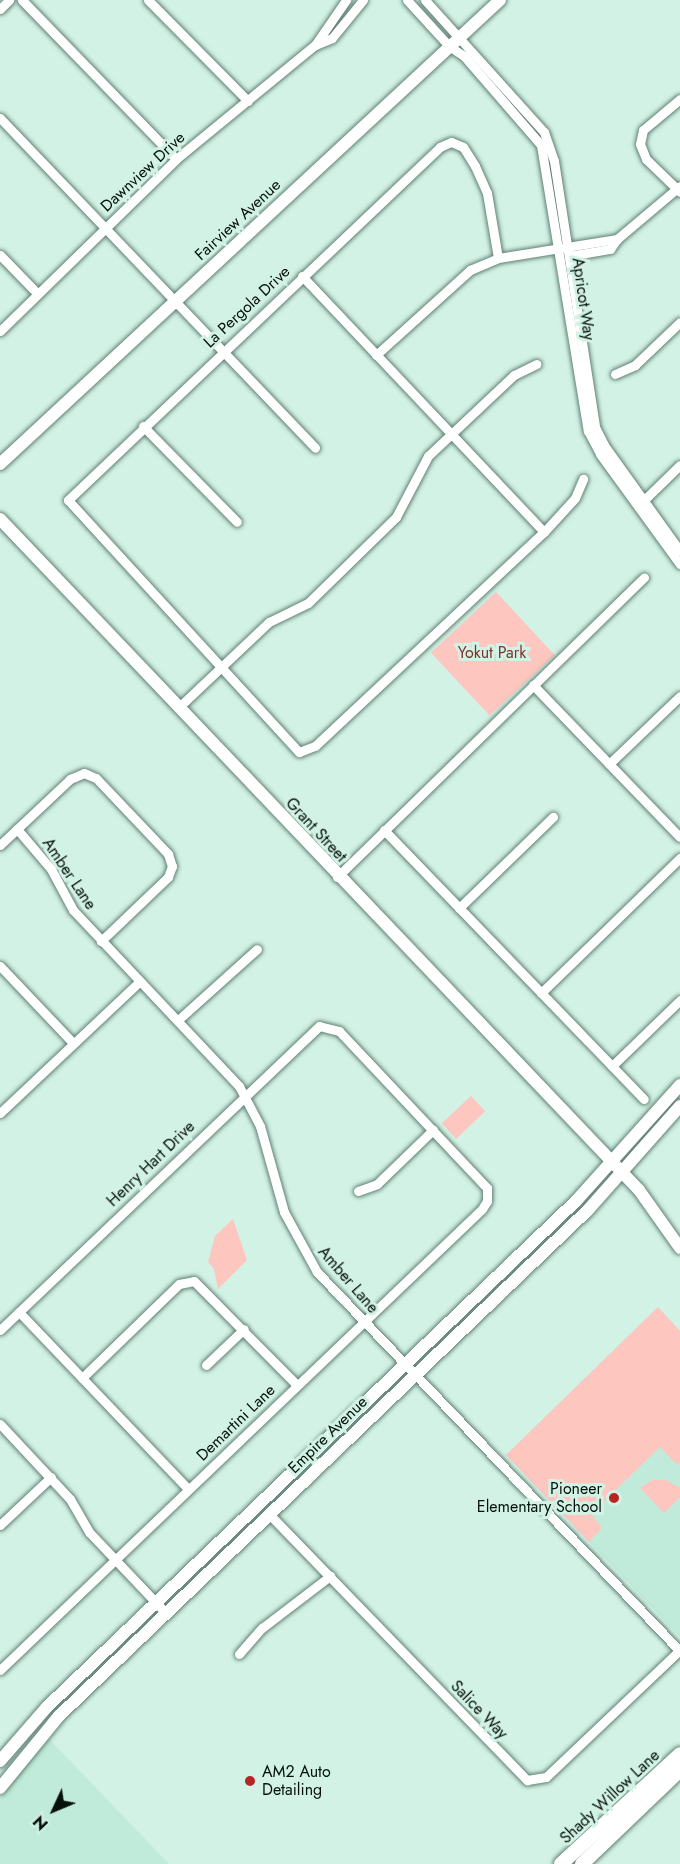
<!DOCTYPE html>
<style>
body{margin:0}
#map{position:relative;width:680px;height:1864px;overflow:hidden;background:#d2f2e5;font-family:Jost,sans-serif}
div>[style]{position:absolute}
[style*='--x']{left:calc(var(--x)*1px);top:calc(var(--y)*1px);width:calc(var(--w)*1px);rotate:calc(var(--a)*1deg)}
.built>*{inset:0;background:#c0ead9}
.green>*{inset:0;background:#fdc6bf;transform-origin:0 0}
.roads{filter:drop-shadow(0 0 2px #628074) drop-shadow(0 0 2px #628074)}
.minor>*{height:9px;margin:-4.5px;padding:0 4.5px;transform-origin:4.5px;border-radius:4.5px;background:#fff}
.tertiary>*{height:12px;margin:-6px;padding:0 6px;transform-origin:6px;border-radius:6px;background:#fff}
.secondary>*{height:14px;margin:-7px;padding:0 7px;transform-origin:7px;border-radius:7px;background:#fff}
.dots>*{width:16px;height:16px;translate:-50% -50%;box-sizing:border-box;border:3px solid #d2f2e5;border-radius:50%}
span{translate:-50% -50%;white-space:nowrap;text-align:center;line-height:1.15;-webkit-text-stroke:6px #d2f2e5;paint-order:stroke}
.street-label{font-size:16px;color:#06110c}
.park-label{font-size:16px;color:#80312b}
.poi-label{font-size:16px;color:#06110c}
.right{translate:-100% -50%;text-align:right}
.left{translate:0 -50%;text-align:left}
.north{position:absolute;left:24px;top:1780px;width:60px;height:60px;-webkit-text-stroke:4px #d2f2e5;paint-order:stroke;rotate:226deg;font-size:16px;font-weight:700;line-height:24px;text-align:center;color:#06110c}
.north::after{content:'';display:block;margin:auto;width:21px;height:27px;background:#06110c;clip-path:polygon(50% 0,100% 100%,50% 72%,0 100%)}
</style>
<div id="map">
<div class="built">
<i style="clip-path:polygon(658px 1307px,680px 1331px,680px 1637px,506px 1455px)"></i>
<i style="clip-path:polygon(46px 1736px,76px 1767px,169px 1864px,0 1864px,0 1797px)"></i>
</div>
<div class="green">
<i style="left:496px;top:592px;width:86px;height:89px;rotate:47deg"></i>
<i style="left:471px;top:1096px;width:21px;height:40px;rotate:47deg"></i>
<i style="clip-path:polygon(233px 1219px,247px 1260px,218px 1289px,214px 1269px,208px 1262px,215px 1236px)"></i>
<i style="clip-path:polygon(658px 1307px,680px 1331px,680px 1462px,677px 1465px,660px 1447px,591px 1514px,602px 1528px,589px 1542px,506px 1455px)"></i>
<i style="clip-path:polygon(652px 1480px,666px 1480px,680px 1488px,680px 1497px,664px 1513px,640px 1488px)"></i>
</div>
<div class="roads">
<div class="minor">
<i style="--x:22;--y:0;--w:221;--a:45.9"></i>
<i style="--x:148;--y:0;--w:142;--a:45.3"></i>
<i style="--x:407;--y:0;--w:62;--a:47.6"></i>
<i style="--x:449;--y:46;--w:18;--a:34"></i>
<i style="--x:464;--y:56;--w:118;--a:49.1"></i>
<i style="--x:541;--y:145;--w:290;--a:80.7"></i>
<i style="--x:588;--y:431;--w:26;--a:62"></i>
<i style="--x:600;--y:454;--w:136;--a:54"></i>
<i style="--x:425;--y:0;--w:178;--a:48"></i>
<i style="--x:544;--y:132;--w:31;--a:71"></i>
<i style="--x:554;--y:161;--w:269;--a:81.2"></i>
<i style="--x:595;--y:427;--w:20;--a:63"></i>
<i style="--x:604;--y:445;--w:130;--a:54.4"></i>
<i style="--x:0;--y:9;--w:13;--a:-45"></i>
<i style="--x:315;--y:45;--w:55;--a:-55.4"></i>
<i style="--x:680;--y:99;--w:48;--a:140"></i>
<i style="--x:643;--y:130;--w:14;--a:102"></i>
<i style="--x:640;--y:144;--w:16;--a:68"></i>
<i style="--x:646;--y:159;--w:47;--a:44.1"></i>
<i style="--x:0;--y:118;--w:456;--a:46.3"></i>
<i style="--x:0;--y:255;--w:53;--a:45.8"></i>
<i style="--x:569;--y:256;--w:42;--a:-9.7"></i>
<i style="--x:610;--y:249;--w:12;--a:-55"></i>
<i style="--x:617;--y:239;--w:82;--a:-40.1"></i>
<i style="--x:498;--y:258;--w:66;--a:-99.6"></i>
<i style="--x:487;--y:193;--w:30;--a:-114"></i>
<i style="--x:475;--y:166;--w:22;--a:-122"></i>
<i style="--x:463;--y:147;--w:13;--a:-157"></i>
<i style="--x:451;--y:142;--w:12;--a:156"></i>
<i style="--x:440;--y:147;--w:513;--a:136.5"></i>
<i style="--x:68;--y:500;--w:342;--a:47.5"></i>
<i style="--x:299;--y:752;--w:17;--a:-21"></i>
<i style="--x:315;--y:746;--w:313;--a:-43.1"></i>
<i style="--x:544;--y:532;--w:46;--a:-47.6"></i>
<i style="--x:575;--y:498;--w:21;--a:-67"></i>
<i style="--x:302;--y:276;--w:352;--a:46.6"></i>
<i style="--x:0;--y:331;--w:246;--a:-44.3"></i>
<i style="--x:176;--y:159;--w:180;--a:-39.4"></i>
<i style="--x:315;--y:45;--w:18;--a:-22"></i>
<i style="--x:332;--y:38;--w:49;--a:-50.8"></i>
<i style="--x:376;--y:355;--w:127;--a:-42.1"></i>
<i style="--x:470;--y:270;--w:30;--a:-23"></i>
<i style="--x:498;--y:258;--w:121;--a:-9.1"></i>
<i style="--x:615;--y:374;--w:22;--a:-24"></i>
<i style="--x:635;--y:365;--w:62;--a:-43.7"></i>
<i style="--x:143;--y:426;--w:134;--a:45.6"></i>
<i style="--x:641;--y:503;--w:54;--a:-44.3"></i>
<i style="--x:533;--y:685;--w:211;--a:46"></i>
<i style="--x:179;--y:707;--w:124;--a:-43.4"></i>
<i style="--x:269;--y:622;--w:43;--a:-26"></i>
<i style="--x:308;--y:603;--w:123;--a:-44.3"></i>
<i style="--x:396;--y:517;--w:69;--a:-62.3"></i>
<i style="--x:428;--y:456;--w:118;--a:-43.3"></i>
<i style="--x:514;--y:375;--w:25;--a:-26"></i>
<i style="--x:609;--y:764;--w:98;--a:-43.8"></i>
<i style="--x:17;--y:829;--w:52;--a:49.6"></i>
<i style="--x:51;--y:869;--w:47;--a:61.8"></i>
<i style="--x:73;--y:910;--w:242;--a:46.7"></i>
<i style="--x:239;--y:1086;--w:45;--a:62.3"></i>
<i style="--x:260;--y:1126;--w:89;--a:74.4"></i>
<i style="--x:284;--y:1212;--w:68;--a:61.2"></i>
<i style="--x:317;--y:1272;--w:525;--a:46.24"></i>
<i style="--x:384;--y:830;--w:374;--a:46"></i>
<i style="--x:0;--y:845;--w:96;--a:-43.3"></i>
<i style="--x:70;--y:779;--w:15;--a:-23"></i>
<i style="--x:84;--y:773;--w:13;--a:23"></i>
<i style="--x:96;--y:778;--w:105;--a:46.5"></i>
<i style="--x:168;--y:854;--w:13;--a:72"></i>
<i style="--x:172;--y:866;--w:12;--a:110"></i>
<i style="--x:168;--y:877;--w:93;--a:136.3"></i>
<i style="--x:337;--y:877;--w:429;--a:-44.3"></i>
<i style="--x:459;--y:908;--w:131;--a:-44.1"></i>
<i style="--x:0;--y:966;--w:106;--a:46.5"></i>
<i style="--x:541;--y:993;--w:194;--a:-44.2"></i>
<i style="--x:178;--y:1020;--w:106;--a:-41.9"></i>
<i style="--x:612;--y:1066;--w:95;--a:-44.1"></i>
<i style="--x:0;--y:1113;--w:192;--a:-43.3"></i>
<i style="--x:358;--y:1191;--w:20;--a:-20"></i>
<i style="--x:377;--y:1184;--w:78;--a:-44"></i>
<i style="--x:19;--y:1312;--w:245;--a:46.3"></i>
<i style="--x:0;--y:1330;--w:441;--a:-43.6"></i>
<i style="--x:319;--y:1026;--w:21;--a:14"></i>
<i style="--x:339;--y:1031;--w:216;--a:46.7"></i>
<i style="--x:487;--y:1188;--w:13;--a:90"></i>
<i style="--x:487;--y:1201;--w:9;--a:122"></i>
<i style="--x:482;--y:1209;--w:667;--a:136.28"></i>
<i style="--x:206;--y:1365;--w:52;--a:-43.5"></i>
<i style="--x:82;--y:1378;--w:135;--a:-44.1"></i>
<i style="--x:179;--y:1284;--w:15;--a:-11"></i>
<i style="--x:194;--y:1281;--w:146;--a:45.3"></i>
<i style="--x:0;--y:1424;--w:103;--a:47"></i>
<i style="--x:70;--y:1499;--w:39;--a:60"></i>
<i style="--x:90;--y:1533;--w:110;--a:46.5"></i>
<i style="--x:269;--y:1514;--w:371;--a:45.9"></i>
<i style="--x:527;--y:1780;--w:19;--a:-9"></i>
<i style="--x:546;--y:1777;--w:183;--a:-43.5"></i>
<i style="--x:0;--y:1525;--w:70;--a:-43.3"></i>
<i style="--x:239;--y:1654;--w:35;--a:-49"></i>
<i style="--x:262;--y:1628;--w:86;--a:-37.4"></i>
</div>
<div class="tertiary">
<i style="--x:0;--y:464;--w:682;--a:-42.86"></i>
<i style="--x:0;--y:519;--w:927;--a:46.4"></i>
<i style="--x:639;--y:1190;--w:71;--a:54.7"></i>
<i style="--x:0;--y:1761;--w:72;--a:-49"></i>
<i style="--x:47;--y:1707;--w:732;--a:-43.73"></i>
<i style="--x:576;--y:1201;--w:156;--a:-48.1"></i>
<i style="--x:0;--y:1788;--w:93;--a:-50.7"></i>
<i style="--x:59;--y:1716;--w:732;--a:-43.73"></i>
<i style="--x:588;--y:1210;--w:139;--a:-48.5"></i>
</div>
<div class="secondary">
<i style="--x:561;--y:1864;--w:162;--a:-42.7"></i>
<i style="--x:582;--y:1864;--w:136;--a:-43.8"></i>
</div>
</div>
<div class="dots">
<i style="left:614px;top:1498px;background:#b52524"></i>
<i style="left:250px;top:1781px;background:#b52524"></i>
</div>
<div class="street-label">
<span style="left:143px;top:172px;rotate:-43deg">Dawnview Drive</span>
<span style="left:238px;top:220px;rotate:-43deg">Fairview Avenue</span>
<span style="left:583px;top:299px;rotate:82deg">Apricot Way</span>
<span style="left:247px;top:307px;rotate:-43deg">La Pergola Drive</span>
<span style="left:316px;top:830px;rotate:47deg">Grant Street</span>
<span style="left:69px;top:874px;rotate:56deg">Amber Lane</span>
<span style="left:151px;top:1164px;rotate:-44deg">Henry Hart Drive</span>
<span style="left:348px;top:1280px;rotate:49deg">Amber Lane</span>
<span style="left:236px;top:1423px;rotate:-44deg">Demartini Lane</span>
<span style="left:328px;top:1435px;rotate:-44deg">Empire Avenue</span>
<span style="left:479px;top:1710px;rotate:46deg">Salice Way</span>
<span style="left:610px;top:1797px;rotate:-43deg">Shady Willow Lane</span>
</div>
<div class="park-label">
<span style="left:492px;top:653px">Yokut Park</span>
</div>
<div class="poi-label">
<span class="right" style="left:602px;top:1498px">Pioneer<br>Elementary School</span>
<span class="left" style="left:262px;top:1781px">AM2 Auto<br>Detailing</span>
</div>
<div class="north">N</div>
</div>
